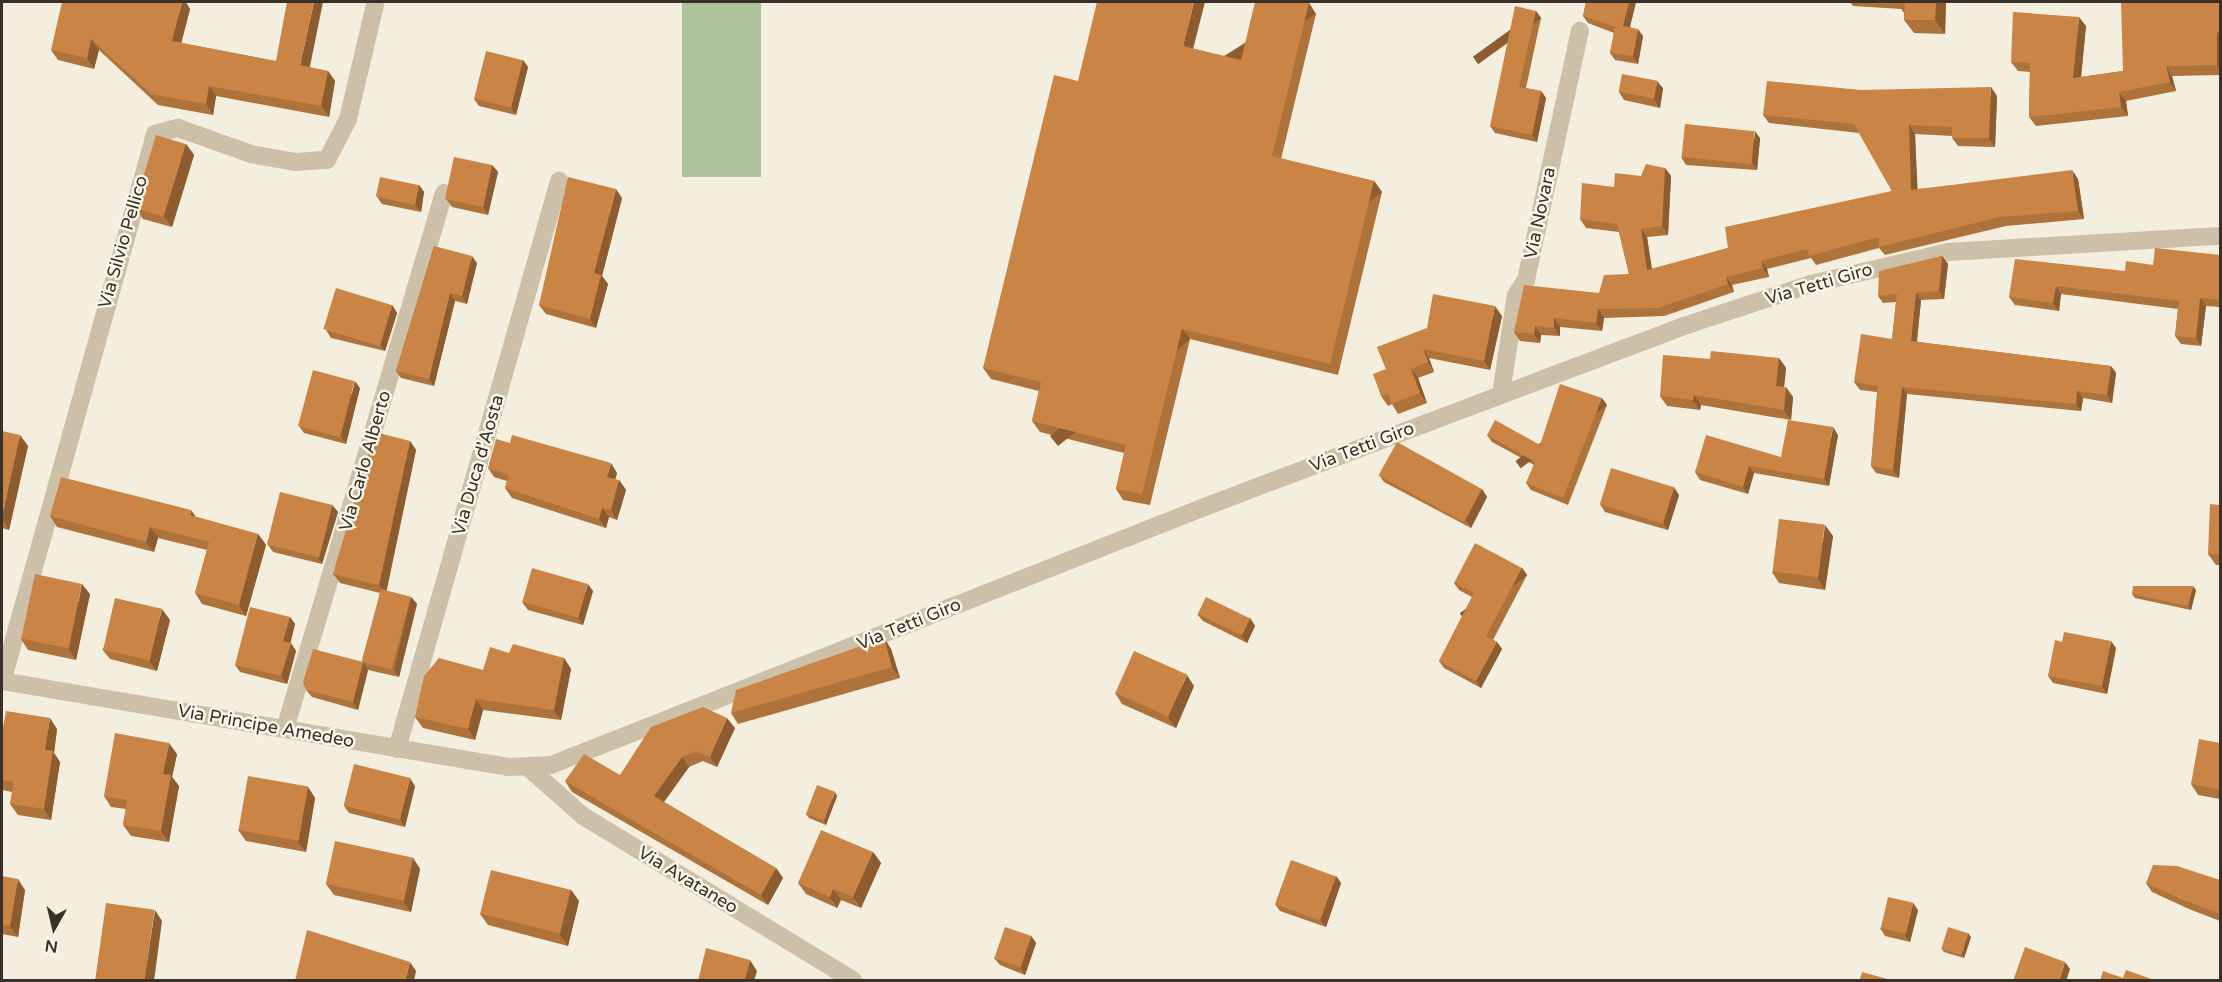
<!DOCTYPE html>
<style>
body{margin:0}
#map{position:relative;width:2222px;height:982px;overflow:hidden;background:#f3eedd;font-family:"Varela Round",sans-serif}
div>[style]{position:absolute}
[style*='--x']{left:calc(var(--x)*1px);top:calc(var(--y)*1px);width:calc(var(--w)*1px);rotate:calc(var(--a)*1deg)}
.green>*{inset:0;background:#adc39c;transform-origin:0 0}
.minor>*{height:18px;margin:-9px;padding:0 9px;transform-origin:9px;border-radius:9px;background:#ccc1a8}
.wall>*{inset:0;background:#ae723b}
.shaded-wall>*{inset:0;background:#8d5c30;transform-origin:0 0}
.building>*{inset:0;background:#ca8445;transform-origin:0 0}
span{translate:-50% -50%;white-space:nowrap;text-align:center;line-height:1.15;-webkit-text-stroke:5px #faf7ea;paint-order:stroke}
.street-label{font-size:18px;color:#393129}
.frame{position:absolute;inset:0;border:3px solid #393129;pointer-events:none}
.north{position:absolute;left:24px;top:898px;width:60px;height:60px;-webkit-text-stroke:4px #faf7ea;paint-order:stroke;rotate:188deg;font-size:16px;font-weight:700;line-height:24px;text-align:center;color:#393129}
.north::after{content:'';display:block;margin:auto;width:21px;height:27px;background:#393129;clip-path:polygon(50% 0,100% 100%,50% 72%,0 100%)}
</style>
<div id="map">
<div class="green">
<i style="left:682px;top:2px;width:79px;height:175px"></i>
</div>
<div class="minor">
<i style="--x:1501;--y:394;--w:100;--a:-81.4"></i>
<i style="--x:1516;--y:295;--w:18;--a:-56"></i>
<i style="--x:1526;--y:280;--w:255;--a:-77.8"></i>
<i style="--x:2;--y:681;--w:513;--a:9.65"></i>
<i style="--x:508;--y:767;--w:43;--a:-2.7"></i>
<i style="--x:551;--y:765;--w:705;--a:-21.54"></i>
<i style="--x:1207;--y:506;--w:510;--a:-20.67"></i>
<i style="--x:1684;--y:326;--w:134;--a:-18.3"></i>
<i style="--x:1811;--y:284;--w:141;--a:-13.1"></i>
<i style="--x:1948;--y:252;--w:272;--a:-3.4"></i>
<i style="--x:2;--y:682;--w:569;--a:-74.4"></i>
<i style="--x:155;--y:134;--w:24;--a:-15"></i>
<i style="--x:178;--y:128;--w:77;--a:19.6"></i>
<i style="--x:251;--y:154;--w:46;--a:10.1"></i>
<i style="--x:296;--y:162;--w:31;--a:-4"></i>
<i style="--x:327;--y:160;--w:46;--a:-62.9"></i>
<i style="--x:348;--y:119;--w:117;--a:-76.7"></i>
<i style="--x:285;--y:729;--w:559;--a:-73.48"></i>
<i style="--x:397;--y:749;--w:591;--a:-74.08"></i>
<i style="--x:530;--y:769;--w:71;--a:41.6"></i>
<i style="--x:583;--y:816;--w:316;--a:31.3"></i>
</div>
<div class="wall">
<i style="clip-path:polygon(1586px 2px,1636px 2px,1630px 27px,1643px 36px,1638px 64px,1615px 60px,1610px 53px,1614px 33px,1588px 23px,1583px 16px)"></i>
<i style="clip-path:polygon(1850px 2px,1946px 2px,1945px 34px,1914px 33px,1904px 20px,1904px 13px,1901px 9px,1853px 6px)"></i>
<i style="clip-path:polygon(2220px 2px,2220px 75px,2172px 76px,2176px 91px,2126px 101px,2128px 116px,2036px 126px,2029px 117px,2030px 72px,2018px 71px,2011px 62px,2086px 26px,2081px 77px,2123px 71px,2137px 3px,2217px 3px)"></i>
<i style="clip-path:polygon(1309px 3px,1316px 14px,1281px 159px,1374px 181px,1382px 192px,1338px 375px,1190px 339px,1150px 505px,1123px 500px,1116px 489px,1124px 453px,1040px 432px,1032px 421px,1039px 391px,991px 379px,983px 368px,1078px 81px,1193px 49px,1241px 60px)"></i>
<i style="clip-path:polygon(190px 9px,181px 43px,328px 71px,335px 81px,329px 117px,216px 96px,213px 115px,158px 105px,99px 50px,94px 69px,58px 60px,51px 50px)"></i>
<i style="clip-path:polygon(1536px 11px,1541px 18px,1526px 88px,1541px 91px,1546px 98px,1537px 142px,1495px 133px,1490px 126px)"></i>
<i style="clip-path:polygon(523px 60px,528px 67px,516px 115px,479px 106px,474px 99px)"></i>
<i style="clip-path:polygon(1663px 88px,1660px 108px,1624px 100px,1619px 92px)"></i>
<i style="clip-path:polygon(1861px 90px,1997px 96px,1995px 147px,1958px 146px,1952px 138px,1952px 136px,1915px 134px,1917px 189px,2078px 179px,2084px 219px,2006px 226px,1885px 255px,1879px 248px,1816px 265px,1811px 258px,1767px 269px,1769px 277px,1732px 285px,1734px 292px,1664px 316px,1604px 318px,1602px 331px,1560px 327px,1560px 336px,1541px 335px,1540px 343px,1520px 341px,1514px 332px,1599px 293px,1629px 274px,1619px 232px,1586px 228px,1580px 219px,1614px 187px,1641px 176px,1665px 168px,1671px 176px,1668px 235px,1647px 237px,1652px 269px,1728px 248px,1892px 191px,1859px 133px,1769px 123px,1763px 115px)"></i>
<i style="clip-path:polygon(1760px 138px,1757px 170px,1686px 165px,1681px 157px)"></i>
<i style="clip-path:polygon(186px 144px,194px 155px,172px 227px,143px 219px,135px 208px)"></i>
<i style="clip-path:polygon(492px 165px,498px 172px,488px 215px,452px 207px,446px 199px)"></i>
<i style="clip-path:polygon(419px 185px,424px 192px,421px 212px,382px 204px,377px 197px)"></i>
<i style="clip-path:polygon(622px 198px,602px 276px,608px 284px,596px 328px,546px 314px,539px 305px)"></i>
<i style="clip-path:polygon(434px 246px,477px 263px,467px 304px,455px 301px,434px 386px,401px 378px,396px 371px)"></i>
<i style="clip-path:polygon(2220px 255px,2220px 307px,2206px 306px,2201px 346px,2181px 344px,2175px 336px,2178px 309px,2061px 294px,2059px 311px,2015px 305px,2009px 297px,2153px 265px)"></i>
<i style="clip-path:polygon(1942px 256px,1948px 264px,1944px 299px,1921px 300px,1917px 342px,2111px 366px,2116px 373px,2112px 403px,2083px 398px,2081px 411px,1907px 394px,1899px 478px,1876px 473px,1871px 466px,1877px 392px,1860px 390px,1854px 382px,1892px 339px,1896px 302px,1883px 303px,1878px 296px)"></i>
<i style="clip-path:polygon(392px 305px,397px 313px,385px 351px,331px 338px,326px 330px)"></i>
<i style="clip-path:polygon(1502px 316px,1490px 370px,1429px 358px,1434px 372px,1418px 378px,1427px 403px,1398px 414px,1392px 404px,1388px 406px,1381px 396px,1386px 369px,1377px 347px)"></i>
<i style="clip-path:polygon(1779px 358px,1786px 368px,1784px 387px,1793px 397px,1791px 420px,1701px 405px,1700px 410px,1667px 406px,1660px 396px,1710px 359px)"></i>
<i style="clip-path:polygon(360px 388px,346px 444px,304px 433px,299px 426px)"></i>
<i style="clip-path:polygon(1607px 405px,1568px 505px,1531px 490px,1526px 483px,1534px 465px,1492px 442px,1487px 435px,1540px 445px)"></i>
<i style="clip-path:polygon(2px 431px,28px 446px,9px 530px,2px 528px)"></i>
<i style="clip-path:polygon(1838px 435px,1829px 486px,1754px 473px,1748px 494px,1700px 480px,1695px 472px,1781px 457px)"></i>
<i style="clip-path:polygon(410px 441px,416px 450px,386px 591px,411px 597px,417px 604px,399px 677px,368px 670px,358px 710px,312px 697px,306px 690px,363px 662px,380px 593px,340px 583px,333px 574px)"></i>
<i style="clip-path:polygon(488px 468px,617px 473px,615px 480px,619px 480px,626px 490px,617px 520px,609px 517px,606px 528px,512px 498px,505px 488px,507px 481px,494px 477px)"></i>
<i style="clip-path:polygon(1379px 475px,1482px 489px,1487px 497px,1471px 528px,1384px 482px)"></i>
<i style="clip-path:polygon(1679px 495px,1668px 530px,1605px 512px,1600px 504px)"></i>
<i style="clip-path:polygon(332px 505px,338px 512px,322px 564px,273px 552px,268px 545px)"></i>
<i style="clip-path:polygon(2220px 505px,2220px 565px,2216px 565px,2208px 554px)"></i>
<i style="clip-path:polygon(50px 516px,196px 517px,258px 534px,266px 545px,246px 616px,202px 604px,195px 593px,207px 550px,158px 538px,154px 552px,57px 527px)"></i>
<i style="clip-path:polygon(1833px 536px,1825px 590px,1779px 583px,1772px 572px)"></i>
<i style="clip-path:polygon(1522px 568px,1527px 575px,1493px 640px,1497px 642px,1502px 649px,1481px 688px,1444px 668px,1439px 661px,1472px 597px,1459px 590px,1454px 583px)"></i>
<i style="clip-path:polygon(2196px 590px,2191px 610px,2135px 598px,2132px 594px)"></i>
<i style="clip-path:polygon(593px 591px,583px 625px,528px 610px,522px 602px)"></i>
<i style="clip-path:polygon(90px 594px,76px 660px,28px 650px,21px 639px)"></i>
<i style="clip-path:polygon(1197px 614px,1250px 618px,1255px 626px,1247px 643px,1203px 621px)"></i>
<i style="clip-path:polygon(290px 617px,295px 624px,290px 643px,296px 651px,287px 684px,240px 672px,235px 665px)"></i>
<i style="clip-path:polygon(170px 620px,157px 671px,110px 659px,102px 649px)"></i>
<i style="clip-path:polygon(884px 638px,891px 649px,900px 678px,738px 724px,731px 713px)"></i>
<i style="clip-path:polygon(2062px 642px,2116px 648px,2107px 694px,2053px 683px,2048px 676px)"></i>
<i style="clip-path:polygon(509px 653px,564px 658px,571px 669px,561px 720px,483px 710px,475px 740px,423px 728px,415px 717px,483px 670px)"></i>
<i style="clip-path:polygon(1194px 686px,1176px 728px,1122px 704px,1115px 693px)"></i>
<i style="clip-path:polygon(735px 728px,717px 767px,703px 761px,689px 767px,664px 802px,776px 868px,783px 878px,768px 905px,572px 792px,565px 781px,620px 775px)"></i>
<i style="clip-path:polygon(57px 729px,54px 753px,60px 762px,51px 820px,18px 815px,10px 804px,12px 792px,2px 790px,2px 733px)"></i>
<i style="clip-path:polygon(2220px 743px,2220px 799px,2198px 795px,2191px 784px)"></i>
<i style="clip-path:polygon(177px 754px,172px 777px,179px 786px,169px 842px,131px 836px,123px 825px,126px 809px,111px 807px,104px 796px)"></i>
<i style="clip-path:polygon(415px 786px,405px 827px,349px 813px,344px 806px)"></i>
<i style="clip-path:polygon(308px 787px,315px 798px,306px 852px,246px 841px,238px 830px)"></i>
<i style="clip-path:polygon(837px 796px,826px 825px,809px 818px,806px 814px)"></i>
<i style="clip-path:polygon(873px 852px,881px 863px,861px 908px,841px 900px,837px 908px,806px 894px,798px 883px)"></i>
<i style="clip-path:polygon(413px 858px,420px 869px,411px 912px,334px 895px,326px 884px)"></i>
<i style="clip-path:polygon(2px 876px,25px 890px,18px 937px,2px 934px)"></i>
<i style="clip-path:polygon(1336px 876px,1341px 883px,1326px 927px,1280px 911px,1275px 904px)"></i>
<i style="clip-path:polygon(2220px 880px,2220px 921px,2189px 909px,2152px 892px,2146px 883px)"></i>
<i style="clip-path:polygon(571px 890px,579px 901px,568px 946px,488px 925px,480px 914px)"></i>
<i style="clip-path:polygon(1918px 910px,1910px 942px,1885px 936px,1880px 928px)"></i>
<i style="clip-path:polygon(1031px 936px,1036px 943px,1025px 975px,1000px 965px,994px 958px)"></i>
<i style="clip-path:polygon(1971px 937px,1964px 958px,1944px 952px,1942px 949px)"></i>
</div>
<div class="shaded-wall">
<i style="clip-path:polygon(182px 2px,186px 2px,190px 9px,179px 52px,172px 41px)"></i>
<i style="clip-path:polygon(314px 2px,323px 2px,308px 76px,300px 65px)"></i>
<i style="clip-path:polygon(1194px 2px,1205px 2px,1191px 57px,1183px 46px)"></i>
<i style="clip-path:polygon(1629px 2px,1636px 2px,1628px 34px,1623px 26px)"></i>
<i style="clip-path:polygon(1936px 2px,1946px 2px,1945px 34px,1935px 20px)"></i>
<i style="left:1309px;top:3px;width:13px;height:157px;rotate:58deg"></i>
<i style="left:1536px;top:11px;width:9px;height:78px;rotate:54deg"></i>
<i style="clip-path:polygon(2079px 17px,2086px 26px,2080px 87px,2073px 78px)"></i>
<i style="clip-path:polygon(1638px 29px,1643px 36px,1638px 64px,1633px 56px)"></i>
<i style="clip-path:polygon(2217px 32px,2220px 36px,2220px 70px,2217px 65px)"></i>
<i style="clip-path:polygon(91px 39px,99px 50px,94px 69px,87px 58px)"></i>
<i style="clip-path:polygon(523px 60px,528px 67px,516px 115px,511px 108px)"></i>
<i style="clip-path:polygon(2166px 66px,2172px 76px,2176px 91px,2170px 82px)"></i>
<i style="clip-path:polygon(328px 71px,335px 81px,329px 117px,321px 106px)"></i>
<i style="clip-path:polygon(1657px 81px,1663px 88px,1660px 108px,1654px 100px)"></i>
<i style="clip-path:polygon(209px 86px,216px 96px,213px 115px,206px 104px)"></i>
<i style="clip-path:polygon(1991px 87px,1997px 96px,1995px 147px,1989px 138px)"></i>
<i style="clip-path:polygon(1541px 91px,1546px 98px,1537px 142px,1532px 135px)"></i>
<i style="clip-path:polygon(2119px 92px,2126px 101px,2128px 116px,2121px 107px)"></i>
<i style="clip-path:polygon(1909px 125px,1915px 134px,1918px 198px,1911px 190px)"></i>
<i style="clip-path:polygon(1755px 131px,1760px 138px,1757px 170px,1752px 162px)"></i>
<i style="clip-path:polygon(186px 144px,194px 155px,172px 227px,164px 216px)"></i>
<i style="clip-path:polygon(492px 165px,498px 172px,488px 215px,483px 207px)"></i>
<i style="clip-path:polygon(1665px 168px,1671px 176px,1668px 235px,1662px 226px)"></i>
<i style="clip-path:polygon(2072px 170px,2078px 179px,2084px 219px,2078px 211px)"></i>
<i style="left:1374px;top:181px;width:14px;height:188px;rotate:54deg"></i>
<i style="clip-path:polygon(419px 185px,424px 192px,421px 212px,415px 204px)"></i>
<i style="clip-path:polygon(616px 189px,622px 198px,602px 276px,608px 284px,596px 328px,590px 319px,594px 273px)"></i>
<i style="clip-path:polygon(1641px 229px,1647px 237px,1653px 278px,1647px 270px)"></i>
<i style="clip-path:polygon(472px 256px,477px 263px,467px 304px,462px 296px)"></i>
<i style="clip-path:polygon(1942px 256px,1948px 264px,1944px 299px,1939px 291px)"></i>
<i style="clip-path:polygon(1761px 261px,1767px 269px,1769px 277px,1763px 268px)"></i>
<i style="clip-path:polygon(1726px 277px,1732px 285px,1734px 292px,1728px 284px)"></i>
<i style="clip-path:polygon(2056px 286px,2061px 294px,2059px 311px,2053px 303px)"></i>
<i style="clip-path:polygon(450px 293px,455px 301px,434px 386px,429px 379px)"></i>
<i style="clip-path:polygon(1916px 293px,1921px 300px,1916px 348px,1911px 341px)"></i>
<i style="clip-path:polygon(2200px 298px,2206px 306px,2201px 346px,2196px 338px)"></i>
<i style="clip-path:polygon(392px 305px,397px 313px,385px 351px,380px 344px)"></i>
<i style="clip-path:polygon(1495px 306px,1502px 316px,1490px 370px,1484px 361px)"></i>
<i style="clip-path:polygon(1598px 309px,1604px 318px,1602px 331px,1596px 323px)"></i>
<i style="clip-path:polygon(1554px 318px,1560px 327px,1560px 336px,1554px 328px)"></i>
<i style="clip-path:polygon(1535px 326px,1541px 335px,1540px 343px,1534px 334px)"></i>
<i style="left:1182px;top:329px;width:13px;height:170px;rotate:51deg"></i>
<i style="clip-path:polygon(1423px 349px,1429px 358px,1434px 372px,1428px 362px)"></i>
<i style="clip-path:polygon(1779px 358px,1786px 368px,1783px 396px,1776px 386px)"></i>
<i style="clip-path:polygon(2111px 366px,2116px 373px,2112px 403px,2107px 395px)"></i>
<i style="clip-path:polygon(1411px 369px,1418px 378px,1427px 403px,1420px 393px)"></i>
<i style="clip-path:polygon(355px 381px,360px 388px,346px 444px,341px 436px)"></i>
<i style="clip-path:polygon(1786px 387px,1793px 397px,1791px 420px,1784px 410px)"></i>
<i style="clip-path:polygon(1902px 387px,1907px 394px,1899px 478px,1893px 470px)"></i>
<i style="clip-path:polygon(2077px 391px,2083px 398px,2081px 411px,2076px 404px)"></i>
<i style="clip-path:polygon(1694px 395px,1701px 405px,1700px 410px,1693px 400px)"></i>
<i style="left:1602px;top:398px;width:9px;height:107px;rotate:54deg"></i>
<i style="clip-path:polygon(1833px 427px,1838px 435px,1829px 486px,1824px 479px)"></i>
<i style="clip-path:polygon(20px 435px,28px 446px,9px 530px,2px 519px,2px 518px)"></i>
<i style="clip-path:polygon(410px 441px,416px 450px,386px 594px,379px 585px)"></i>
<i style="clip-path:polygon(611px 463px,617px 473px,613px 487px,607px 477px)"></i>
<i style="clip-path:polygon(1749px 466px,1754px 473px,1748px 494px,1743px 487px)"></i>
<i style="clip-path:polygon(619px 480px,626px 490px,617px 520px,611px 510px)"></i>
<i style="clip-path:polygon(1674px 487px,1679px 495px,1668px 530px,1663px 522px)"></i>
<i style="clip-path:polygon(1482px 489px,1487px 497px,1471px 528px,1466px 520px)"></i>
<i style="clip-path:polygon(332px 505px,338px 512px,322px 564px,317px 557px)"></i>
<i style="clip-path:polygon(602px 508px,609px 517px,606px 528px,599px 519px)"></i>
<i style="clip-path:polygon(191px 510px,198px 520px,190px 515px)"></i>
<i style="clip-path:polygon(1825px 525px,1833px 536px,1825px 590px,1818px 579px)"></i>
<i style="clip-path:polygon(150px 527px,158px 538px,154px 552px,146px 542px)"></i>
<i style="clip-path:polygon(258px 534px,266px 545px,246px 616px,239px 605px)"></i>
<i style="left:1522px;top:568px;width:9px;height:77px;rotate:54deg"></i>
<i style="clip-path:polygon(82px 584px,90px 594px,76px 660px,69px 649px)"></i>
<i style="clip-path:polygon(588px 584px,593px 591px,583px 625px,578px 618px)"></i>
<i style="clip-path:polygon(2193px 586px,2196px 590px,2191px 610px,2188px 606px)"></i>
<i style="clip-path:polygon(411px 597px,417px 604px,399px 677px,394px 670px)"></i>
<i style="clip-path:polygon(162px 609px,170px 620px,157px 671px,149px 660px)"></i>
<i style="clip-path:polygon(290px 617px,295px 624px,289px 649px,283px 641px)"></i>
<i style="clip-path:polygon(1250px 618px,1255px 626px,1247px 643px,1242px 636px)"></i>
<i style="clip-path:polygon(884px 638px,891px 649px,900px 678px,892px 667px)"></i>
<i style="clip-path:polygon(2111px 641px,2116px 648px,2107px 694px,2102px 686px)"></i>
<i style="clip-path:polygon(1497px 642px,1502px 649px,1481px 688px,1476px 681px)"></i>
<i style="clip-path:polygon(291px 643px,296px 651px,287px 684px,281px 676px)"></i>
<i style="clip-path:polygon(564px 658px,571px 669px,561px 720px,554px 710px)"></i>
<i style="clip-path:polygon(363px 662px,368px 670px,358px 710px,353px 702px)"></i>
<i style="clip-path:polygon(1187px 675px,1194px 686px,1176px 728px,1168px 717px)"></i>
<i style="clip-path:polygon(476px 699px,483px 710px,475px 740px,468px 729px)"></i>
<i style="clip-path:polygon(50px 718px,57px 729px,54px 753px,60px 762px,51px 820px,44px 809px,45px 750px)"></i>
<i style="clip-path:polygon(727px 718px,735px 728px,717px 767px,710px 757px)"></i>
<i style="clip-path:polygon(169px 743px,177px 754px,172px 777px,179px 786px,169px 842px,161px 831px,163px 774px)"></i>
<i style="clip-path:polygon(682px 757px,689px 767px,661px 806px,654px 796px)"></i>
<i style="clip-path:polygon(410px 778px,415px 786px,405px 827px,400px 819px)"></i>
<i style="clip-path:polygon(308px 787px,315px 798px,306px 852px,298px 842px)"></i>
<i style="clip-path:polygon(835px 792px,837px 796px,826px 825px,824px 821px)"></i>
<i style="clip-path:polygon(873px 852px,881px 863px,861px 908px,853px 897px)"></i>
<i style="clip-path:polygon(413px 858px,420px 869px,411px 912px,403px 901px)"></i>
<i style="clip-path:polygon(776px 868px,783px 878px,768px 905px,761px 895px)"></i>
<i style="clip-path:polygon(1336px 876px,1341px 883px,1326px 927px,1320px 919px)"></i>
<i style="clip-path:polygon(18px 879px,25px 890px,18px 937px,10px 926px)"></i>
<i style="clip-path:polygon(833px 889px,841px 900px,837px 908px,830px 897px)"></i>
<i style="clip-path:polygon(571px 890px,579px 901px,568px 946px,560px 935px)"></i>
<i style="clip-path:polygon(1913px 903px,1918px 910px,1910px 942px,1905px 935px)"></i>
<i style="clip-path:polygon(155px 910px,162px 921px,154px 981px,144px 981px)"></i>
<i style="clip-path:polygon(1968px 933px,1971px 937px,1964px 958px,1962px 955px)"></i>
<i style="clip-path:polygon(1031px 936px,1036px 943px,1025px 975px,1020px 967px)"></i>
<i style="clip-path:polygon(750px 960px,757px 971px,754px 981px,744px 981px)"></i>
<i style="clip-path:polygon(410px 962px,416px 971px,414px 981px,405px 981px)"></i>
<i style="clip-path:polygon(2065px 962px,2070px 969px,2066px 981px,2059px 981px)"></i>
</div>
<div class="building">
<i style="clip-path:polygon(62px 2px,182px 2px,172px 41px,276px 61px,287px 2px,314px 2px,300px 65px,328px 71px,321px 106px,209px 86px,206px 104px,151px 94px,91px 39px,87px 58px,51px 50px)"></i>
<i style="clip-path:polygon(1097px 2px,1194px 2px,1183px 46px,1241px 60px,1255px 2px,1301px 2px,1309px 3px,1272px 156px,1374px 181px,1330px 364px,1182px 329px,1142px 494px,1116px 489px,1126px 445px,1032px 421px,1041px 382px,983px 368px,1054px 75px,1078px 81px)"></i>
<i style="clip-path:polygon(1586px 2px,1629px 2px,1623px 26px,1638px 29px,1633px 56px,1610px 53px,1615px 27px,1583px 16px)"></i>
<i style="clip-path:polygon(1897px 2px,1936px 2px,1935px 20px,1904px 20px,1905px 2px)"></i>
<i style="clip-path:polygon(2137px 2px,2190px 2px,2217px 3px,2217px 2px,2220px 2px,2220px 32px,2217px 32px,2217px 65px,2166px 66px,2170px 82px,2119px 92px,2121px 107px,2029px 117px,2030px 63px,2011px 62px,2013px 12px,2079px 17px,2073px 78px,2123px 71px,2121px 3px,2137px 3px)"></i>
<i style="clip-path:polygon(1515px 6px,1536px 11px,1519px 87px,1541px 91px,1532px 135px,1490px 126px)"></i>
<i style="left:486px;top:51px;width:38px;height:49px;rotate:14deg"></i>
<i style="left:1622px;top:74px;width:36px;height:18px;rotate:11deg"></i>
<i style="clip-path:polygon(1767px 81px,1861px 90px,1991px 87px,1989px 138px,1952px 138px,1952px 127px,1909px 125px,1911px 190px,2072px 170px,2078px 211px,2000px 217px,1879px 247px,1879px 237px,1809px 256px,1807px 249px,1761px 261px,1763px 268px,1726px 277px,1728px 284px,1658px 308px,1598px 309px,1596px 323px,1554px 318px,1554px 328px,1535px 326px,1534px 334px,1514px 332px,1524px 285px,1599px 293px,1604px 275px,1629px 274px,1617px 224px,1580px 219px,1582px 183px,1614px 187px,1615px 173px,1641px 176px,1646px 164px,1665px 168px,1662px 226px,1641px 229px,1647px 270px,1728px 248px,1725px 227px,1892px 191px,1854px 124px,1763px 115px)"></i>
<i style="left:1685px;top:124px;width:70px;height:33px;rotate:6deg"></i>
<i style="left:156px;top:135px;width:31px;height:76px;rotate:17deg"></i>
<i style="left:454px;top:157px;width:39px;height:43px;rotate:12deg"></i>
<i style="left:380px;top:177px;width:40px;height:20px;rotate:12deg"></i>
<i style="clip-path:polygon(568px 177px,616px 189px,594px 273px,601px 275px,590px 319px,539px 305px)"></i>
<i style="clip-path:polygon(434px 246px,472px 256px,462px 296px,450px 293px,429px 379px,396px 371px)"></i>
<i style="clip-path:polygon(2155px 248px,2220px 255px,2220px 300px,2200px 298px,2196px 338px,2175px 336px,2179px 301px,2056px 286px,2053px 303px,2009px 297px,2015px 259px,2125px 271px,2126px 261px,2153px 265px)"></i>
<i style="clip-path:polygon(1942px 256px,1939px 291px,1916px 293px,1911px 341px,2111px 366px,2107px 395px,2077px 391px,2076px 404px,1902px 387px,1893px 470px,1871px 466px,1878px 386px,1854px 382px,1861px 334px,1892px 339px,1897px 294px,1878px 296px,1879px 271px)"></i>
<i style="left:336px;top:288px;width:59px;height:43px;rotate:17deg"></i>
<i style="clip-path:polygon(1433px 294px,1495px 306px,1484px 361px,1423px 349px,1428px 362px,1411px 369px,1420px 393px,1392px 404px,1388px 394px,1381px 396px,1373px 374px,1386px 369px,1377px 347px,1427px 328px)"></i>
<i style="clip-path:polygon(1711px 351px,1779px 358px,1776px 386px,1786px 387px,1784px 410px,1694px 395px,1693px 400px,1660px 396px,1663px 355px,1710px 359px)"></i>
<i style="left:313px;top:370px;width:43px;height:58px;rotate:15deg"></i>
<i style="clip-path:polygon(1560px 384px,1602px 398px,1563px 498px,1526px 483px,1535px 462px,1487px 435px,1495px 420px,1540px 445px)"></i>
<i style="clip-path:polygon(1788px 420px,1833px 427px,1824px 479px,1749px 466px,1743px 487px,1695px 472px,1706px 435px,1781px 457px)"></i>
<i style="clip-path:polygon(2px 431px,20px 435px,2px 518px)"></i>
<i style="clip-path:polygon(375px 432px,410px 441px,379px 585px,333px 574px)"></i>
<i style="clip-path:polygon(512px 435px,611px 463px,607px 477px,619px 480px,611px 510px,602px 508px,599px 519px,505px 488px,509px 475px,488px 468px,496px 439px,510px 443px)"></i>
<i style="left:1397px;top:442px;width:97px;height:38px;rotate:29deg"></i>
<i style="left:1611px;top:468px;width:66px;height:38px;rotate:17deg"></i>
<i style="clip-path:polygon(61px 477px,191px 510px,190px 515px,258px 534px,239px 605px,195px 593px,209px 542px,150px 527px,146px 542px,50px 516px)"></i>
<i style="left:280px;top:492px;width:54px;height:54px;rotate:14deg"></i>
<i style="clip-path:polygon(2210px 504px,2220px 505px,2220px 554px,2208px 554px)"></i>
<i style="left:1779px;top:519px;width:46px;height:53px;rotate:7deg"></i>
<i style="clip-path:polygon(1475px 543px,1522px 568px,1486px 636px,1497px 642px,1476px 681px,1439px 661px,1474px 593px,1454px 583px)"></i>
<i style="left:532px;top:568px;width:58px;height:35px;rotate:16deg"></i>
<i style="left:35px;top:574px;width:48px;height:66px;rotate:12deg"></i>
<i style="clip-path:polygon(2133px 586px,2193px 586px,2188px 606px,2132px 594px)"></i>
<i style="left:381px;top:589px;width:31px;height:75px;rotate:15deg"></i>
<i style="left:1206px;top:597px;width:49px;height:19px;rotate:26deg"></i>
<i style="left:115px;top:598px;width:48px;height:53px;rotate:13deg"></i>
<i style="clip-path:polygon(250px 607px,290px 617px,283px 641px,291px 643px,281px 676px,235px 665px)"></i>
<i style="clip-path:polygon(2064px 632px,2111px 641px,2102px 686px,2048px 676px,2055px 640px,2062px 642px)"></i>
<i style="clip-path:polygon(884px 638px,892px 667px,731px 713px,736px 690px)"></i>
<i style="clip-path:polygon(513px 644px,564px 658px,554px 710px,476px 699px,468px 729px,415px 717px,424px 676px,439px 658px,483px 670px,490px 647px,509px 653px)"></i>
<i style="clip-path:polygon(313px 649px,363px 662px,353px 702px,306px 690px,303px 682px)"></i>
<i style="left:1134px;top:651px;width:58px;height:46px;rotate:24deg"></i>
<i style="clip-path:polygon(703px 707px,727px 718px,710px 757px,696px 751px,682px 757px,654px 796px,776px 868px,761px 895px,565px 781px,584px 754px,620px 775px,651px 727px)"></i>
<i style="clip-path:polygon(6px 711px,50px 718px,45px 750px,53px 751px,44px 809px,10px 804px,14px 782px,2px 780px,2px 733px)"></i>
<i style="clip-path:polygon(115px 733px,169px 743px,163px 774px,171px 775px,161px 831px,123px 825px,127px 800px,104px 796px)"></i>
<i style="clip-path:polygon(2199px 739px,2220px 743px,2220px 790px,2191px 784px)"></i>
<i style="left:354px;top:764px;width:58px;height:43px;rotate:14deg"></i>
<i style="left:248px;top:776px;width:61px;height:55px;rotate:10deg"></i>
<i style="left:817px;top:785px;width:19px;height:31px;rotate:21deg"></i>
<i style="clip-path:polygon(821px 830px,873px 852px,853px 897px,833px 889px,830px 897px,798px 883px)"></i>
<i style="left:335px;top:841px;width:80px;height:44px;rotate:12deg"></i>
<i style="left:1291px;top:860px;width:48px;height:47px;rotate:20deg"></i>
<i style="clip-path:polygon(2153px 865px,2177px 866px,2220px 880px,2220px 914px,2183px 900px,2146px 883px)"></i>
<i style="left:491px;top:870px;width:82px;height:45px;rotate:14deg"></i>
<i style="clip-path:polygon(2px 876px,18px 879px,10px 926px,2px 925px)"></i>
<i style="left:1888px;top:897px;width:26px;height:32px;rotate:13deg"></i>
<i style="left:106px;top:903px;width:49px;height:79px;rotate:8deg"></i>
<i style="left:1005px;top:927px;width:28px;height:33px;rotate:19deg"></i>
<i style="left:1948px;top:927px;width:21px;height:23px;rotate:17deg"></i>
<i style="clip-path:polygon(307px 930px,410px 962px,405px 981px,295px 981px)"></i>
<i style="clip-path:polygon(2025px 947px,2065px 962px,2059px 981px,2013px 981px)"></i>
<i style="clip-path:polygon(706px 948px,750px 960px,744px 981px,698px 981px)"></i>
<i style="clip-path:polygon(2126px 970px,2157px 981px,2100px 981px,2103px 971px,2123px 978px)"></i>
<i style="clip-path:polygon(1862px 972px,1891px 980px,1891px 981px,1859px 981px)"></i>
</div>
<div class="street-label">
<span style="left:1540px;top:213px;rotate:-78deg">Via Novara</span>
<span style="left:123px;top:242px;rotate:-74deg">Via Silvio Pellico</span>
<span style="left:1819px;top:284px;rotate:-16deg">Via Tetti Giro</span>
<span style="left:1362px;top:447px;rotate:-21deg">Via Tetti Giro</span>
<span style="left:365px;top:461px;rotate:-74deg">Via Carlo Alberto</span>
<span style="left:478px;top:465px;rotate:-74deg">Via Duca d'Aosta</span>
<span style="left:909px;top:624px;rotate:-22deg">Via Tetti Giro</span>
<span style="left:266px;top:726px;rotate:10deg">Via Principe Amedeo</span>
<span style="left:688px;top:880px;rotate:31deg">Via Avataneo</span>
</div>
<div class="frame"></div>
<div class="north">N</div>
</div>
